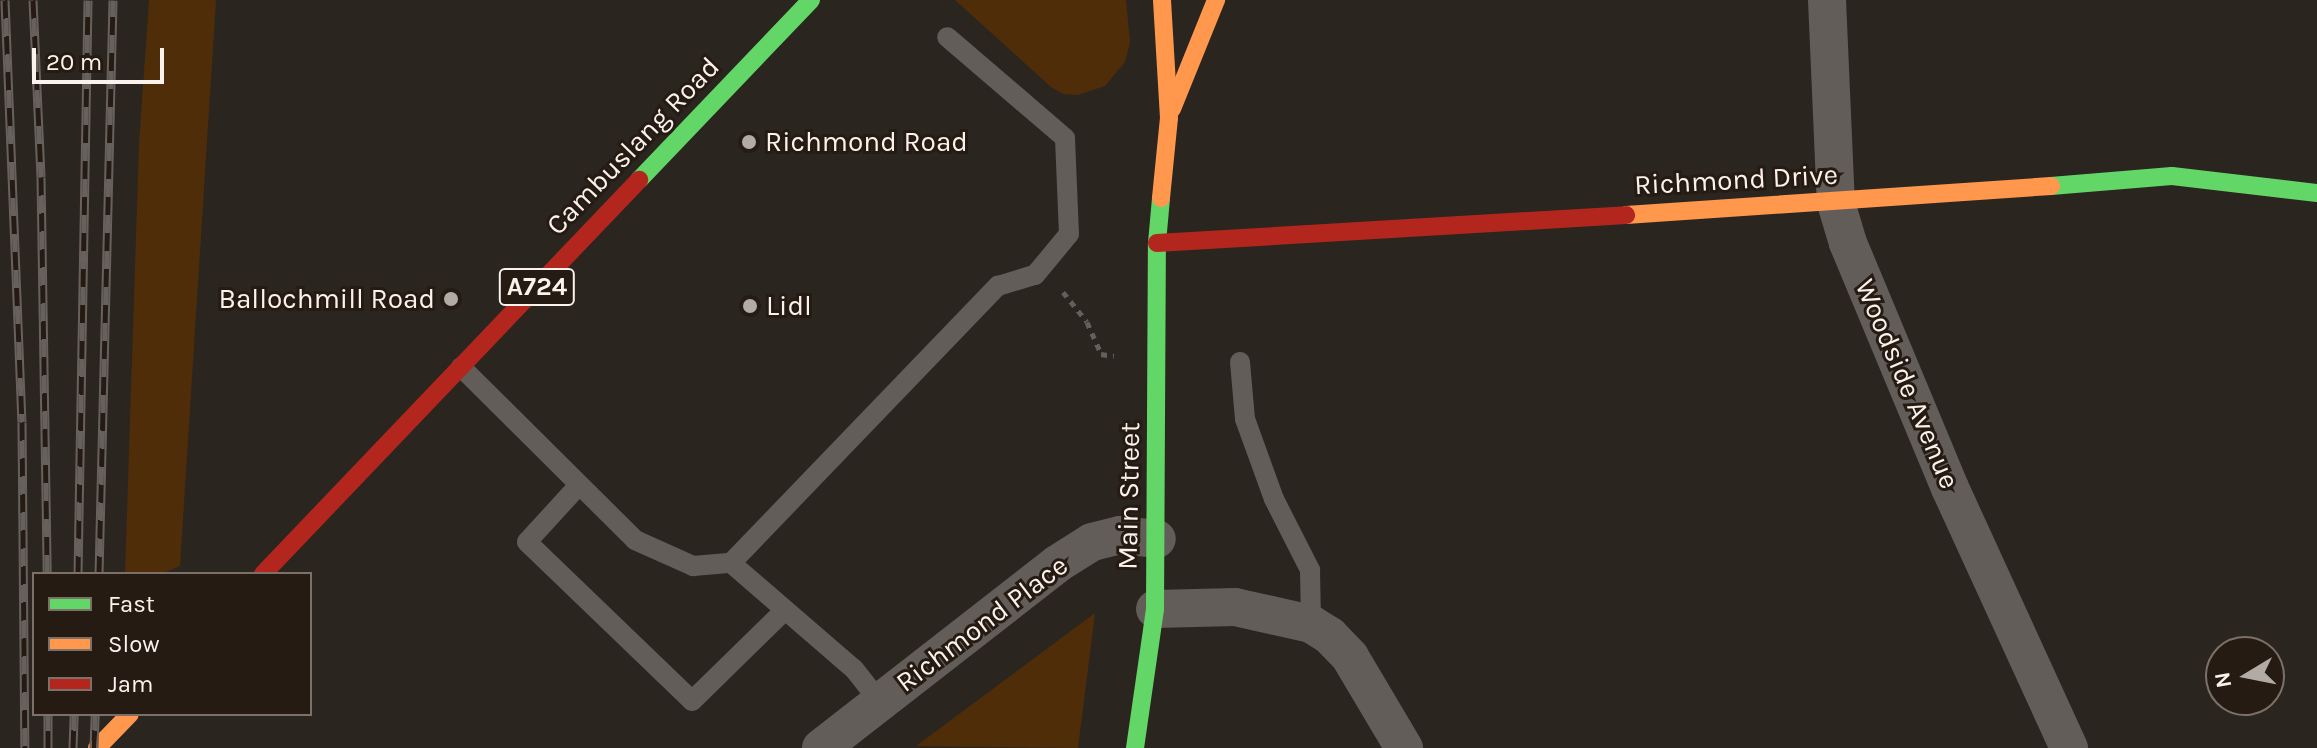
<!DOCTYPE html>
<style>
body{margin:0}
#map{position:relative;width:2317px;height:748px;overflow:hidden;background:#2b2520;font-family:Karla,sans-serif}
div>[style]{position:absolute}
[style*='--x']{left:calc(var(--x)*1px);top:calc(var(--y)*1px);width:calc(var(--w)*1px);rotate:calc(var(--a)*1deg)}
.green>*{inset:0;background:#502d09}
.path>*{height:5px;margin-top:-2.5px;transform-origin:0;background:repeating-linear-gradient(90deg,#635f5b 0 6px,transparent 0 12px)}
.lane>*{height:20px;margin:-10px;padding:0 10px;transform-origin:10px;border-radius:10px;background:#625d59}
.street>*{height:38px;margin:-19px;padding:0 19px;transform-origin:19px;border-radius:19px;background:#625d59}
.fast>*{height:18px;margin:-9px;padding:0 9px;transform-origin:9px;border-radius:9px;background:#63d668}
.slow>*{height:18px;margin:-9px;padding:0 9px;transform-origin:9px;border-radius:9px;background:#ff974d}
.jam>*{height:18px;margin:-9px;padding:0 9px;transform-origin:9px;border-radius:9px;background:#b3261e}
.rail>*{height:9px;margin-top:-4.5px;transform-origin:0;background:repeating-linear-gradient(90deg,#261b12 0 18px,#66615c 0 36px);box-sizing:border-box;border-block:2px solid #66615c}
.dots>*{width:22px;height:22px;translate:-50% -50%;box-sizing:border-box;border:4px solid #261b12;border-radius:50%}
span{translate:-50% -50%;white-space:nowrap;text-align:center;line-height:1.15;-webkit-text-stroke:6px #261b12;paint-order:stroke}
.shield-label span{padding:2px 6px;background:#261b12;border:2px solid;border-radius:6px;-webkit-text-stroke-width:0}
.shield-label{font-size:26px;color:#faf2ec;font-weight:700}
.poi-label{font-size:28px;color:#faf2ec}
.left{translate:0 -50%;text-align:left}
.right{translate:-100% -50%;text-align:right}
.street-label{font-size:28px;color:#faf2ec}
.legend{position:absolute;left:32px;top:572px;width:280px;height:144px;box-sizing:border-box;background:#261b12;border:2px solid #7b7169;margin:0;padding:10px 14px;list-style:none;font-size:24px;color:#faf2ec}
.legend li{display:flex;align-items:center;gap:16px;height:40px}
.legend b{width:40px;border:2px solid #7b7169}
.north{position:absolute;left:2205px;top:636px;width:80px;height:80px;box-sizing:border-box;background:#261b12;border:2px solid #7b7169;border-radius:50%;rotate:260deg;font-size:22px;font-weight:700;line-height:32px;text-align:center;color:#faf2ec}
.north::after{content:'';display:block;margin:auto;width:28px;height:36px;background:#b2aaa5;clip-path:polygon(50% 0,100% 100%,50% 72%,0 100%)}
.scale{position:absolute;left:32px;top:48px;width:132px;height:36px;box-sizing:border-box;border:4px solid #faf2ec;border-top:0;padding-left:10px;font-size:24px;line-height:28px;white-space:nowrap;color:#faf2ec;-webkit-text-stroke:6px #261b12;paint-order:stroke}
</style>
<div id="map">
<div class="green">
<i style="clip-path:polygon(149px 0,216px 0,180px 566px,161px 574px,125px 574px,139px 145px)"></i>
<i style="clip-path:polygon(955px 0,1126px 0,1130px 42px,1125px 62px,1105px 86px,1078px 95px,1063px 94px,1051px 87px)"></i>
<i style="clip-path:polygon(1095px 613px,1078px 748px,916px 746px)"></i>
</div>
<div class="path">
<i style="--x:1063;--y:292;--w:38;--a:51"></i>
<i style="--x:1087;--y:322;--w:35;--a:66"></i>
<i style="--x:1101;--y:354;--w:13;--a:9"></i>
</div>
<div class="lane">
<i style="--x:1240;--y:362;--w:57;--a:85"></i>
<i style="--x:1245;--y:419;--w:85;--a:70.1"></i>
<i style="--x:1274;--y:499;--w:80;--a:63.1"></i>
<i style="--x:1310;--y:570;--w:54;--a:88.9"></i>
<i style="--x:461;--y:367;--w:245;--a:44.8"></i>
<i style="--x:635;--y:540;--w:64;--a:24.1"></i>
<i style="--x:693;--y:566;--w:38;--a:-5"></i>
<i style="--x:731;--y:563;--w:385;--a:-46.1"></i>
<i style="--x:998;--y:286;--w:39;--a:-17"></i>
<i style="--x:1035;--y:275;--w:53;--a:-50.3"></i>
<i style="--x:1069;--y:234;--w:96;--a:-92.4"></i>
<i style="--x:1065;--y:138;--w:155;--a:-139.4"></i>
<i style="--x:579;--y:485;--w:77;--a:132.4"></i>
<i style="--x:527;--y:542;--w:229;--a:43.9"></i>
<i style="--x:692;--y:701;--w:129;--a:-44.4"></i>
<i style="--x:731;--y:563;--w:162;--a:40.8"></i>
<i style="--x:854;--y:669;--w:42;--a:51.8"></i>
</div>
<div class="street">
<i style="--x:1827;--y:0;--w:203;--a:87.5"></i>
<i style="--x:1836;--y:203;--w:42;--a:73.3"></i>
<i style="--x:1848;--y:243;--w:265;--a:67.4"></i>
<i style="--x:1950;--y:488;--w:286;--a:65.4"></i>
<i style="--x:1155;--y:609;--w:80;--a:-1.4"></i>
<i style="--x:1235;--y:607;--w:78;--a:12.6"></i>
<i style="--x:1311;--y:624;--w:22;--a:32"></i>
<i style="--x:1330;--y:636;--w:29;--a:46"></i>
<i style="--x:1350;--y:657;--w:106;--a:59.3"></i>
<i style="--x:821;--y:748;--w:299;--a:-37.9"></i>
<i style="--x:1057;--y:564;--w:41;--a:-32.2"></i>
<i style="--x:1092;--y:542;--w:29;--a:-14"></i>
<i style="--x:1120;--y:535;--w:37;--a:6"></i>
</div>
<div class="fast">
<i style="--x:639;--y:180;--w:249;--a:-46.3"></i>
<i style="--x:2051;--y:186;--w:121;--a:-4.7"></i>
<i style="--x:2172;--y:176;--w:146;--a:6.7"></i>
<i style="--x:1135;--y:748;--w:140;--a:-81.8"></i>
<i style="--x:1155;--y:609;--w:366;--a:-89.7"></i>
<i style="--x:1157;--y:243;--w:45;--a:-84.9"></i>
</div>
<div class="slow">
<i style="--x:1172;--y:109;--w:118;--a:-68"></i>
<i style="--x:1161;--y:198;--w:80;--a:-84.3"></i>
<i style="--x:1169;--y:118;--w:118;--a:-93.4"></i>
<i style="--x:1626;--y:215;--w:426;--a:-3.9"></i>
<i style="--x:97;--y:748;--w:47;--a:-45.9"></i>
</div>
<div class="jam">
<i style="--x:1157;--y:243;--w:470;--a:-3.4"></i>
<i style="--x:263;--y:574;--w:545;--a:-46.34"></i>
</div>
<div class="rail">
<i style="--x:5;--y:0;--w:422;--a:87.7"></i>
<i style="--x:22;--y:422;--w:326;--a:89.5"></i>
<i style="--x:33;--y:0;--w:177;--a:87.4"></i>
<i style="--x:41;--y:177;--w:397;--a:89.1"></i>
<i style="--x:78;--y:574;--w:574;--a:-89"></i>
<i style="--x:99;--y:574;--w:574;--a:-88.6"></i>
<i style="--x:48;--y:748;--w:34;--a:-90"></i>
<i style="--x:73;--y:748;--w:34;--a:-88"></i>
<i style="--x:94;--y:748;--w:34;--a:-88"></i>
</div>
<div class="dots">
<i style="left:749px;top:142px;background:#b2aaa5"></i>
<i style="left:451px;top:299px;background:#b2aaa5"></i>
<i style="left:750px;top:306px;background:#b2aaa5"></i>
</div>
<div class="shield-label">
<span style="left:537px;top:287px">A724</span>
</div>
<div class="poi-label">
<span class="left" style="left:765px;top:142px">Richmond Road</span>
<span class="right" style="left:435px;top:299px">Ballochmill Road</span>
<span class="left" style="left:766px;top:306px">Lidl</span>
</div>
<div class="street-label">
<span style="left:633px;top:146px;rotate:-46deg">Cambuslang Road</span>
<span style="left:1736px;top:180px;rotate:-3deg">Richmond Drive</span>
<span style="left:1907px;top:384px;rotate:67deg">Woodside Avenue</span>
<span style="left:1129px;top:496px;rotate:-89deg">Main Street</span>
<span style="left:982px;top:624px;rotate:-37deg">Richmond Place</span>
</div>
<ul class="legend">
<li><b style="height:10px;background:#63d668"></b>Fast</li>
<li><b style="height:10px;background:#ff974d"></b>Slow</li>
<li><b style="height:10px;background:#b3261e"></b>Jam</li>
</ul>
<div class="north">N</div>
<div class="scale">20 m</div>
</div>
